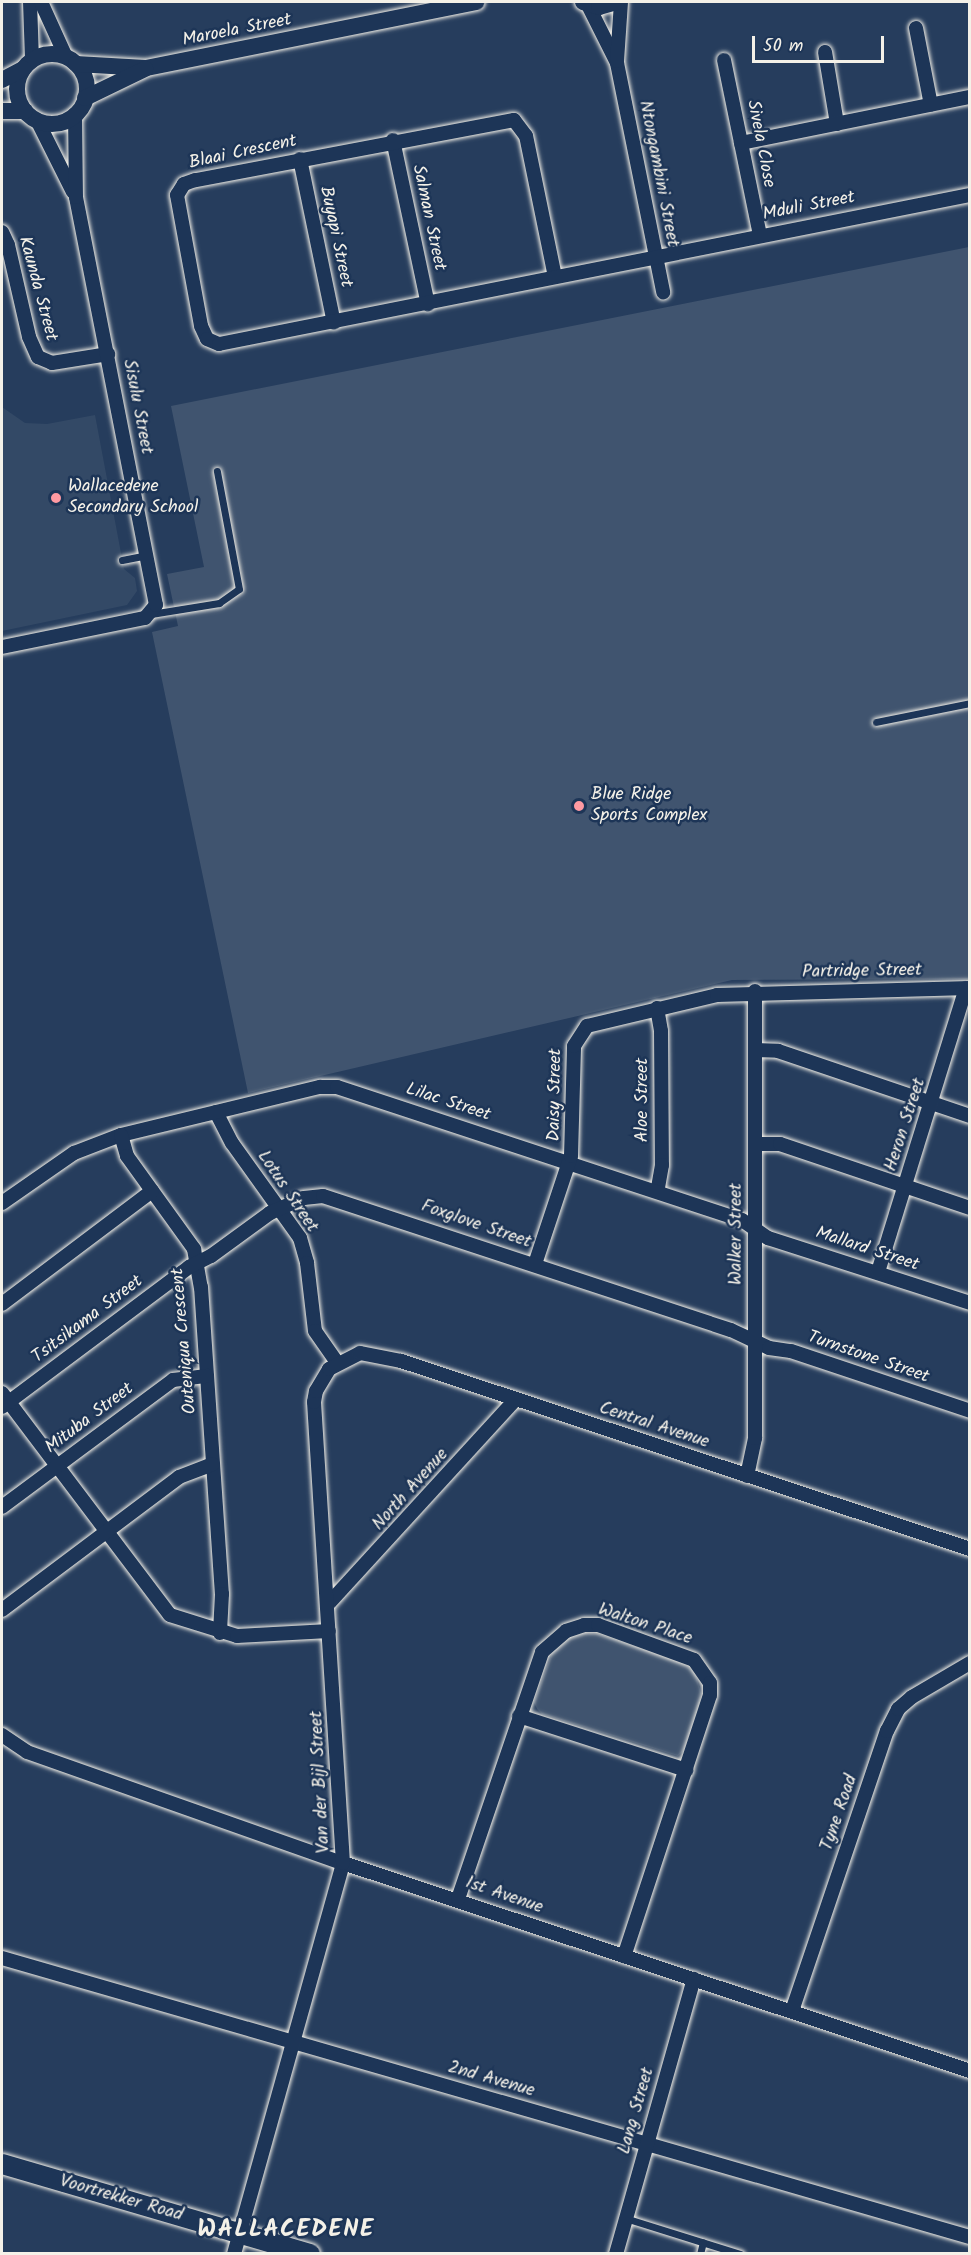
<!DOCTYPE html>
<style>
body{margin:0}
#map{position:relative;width:971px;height:2255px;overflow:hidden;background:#263d5d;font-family:Kalam,sans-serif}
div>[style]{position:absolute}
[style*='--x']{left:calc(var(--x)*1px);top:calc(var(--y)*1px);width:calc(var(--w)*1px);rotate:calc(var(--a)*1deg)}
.built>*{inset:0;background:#334966}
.green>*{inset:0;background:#40546f}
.roads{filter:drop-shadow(0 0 2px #f4f1e8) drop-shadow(0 0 2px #f4f1e8)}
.service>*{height:7px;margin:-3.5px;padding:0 3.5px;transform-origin:3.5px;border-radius:3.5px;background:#1d3557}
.minor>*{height:14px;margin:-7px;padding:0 7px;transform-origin:7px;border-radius:7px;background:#1d3557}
.tertiary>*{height:16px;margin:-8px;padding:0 8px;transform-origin:8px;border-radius:8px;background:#1d3557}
.tertiary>.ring{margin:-8px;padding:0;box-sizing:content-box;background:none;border:16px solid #1d3557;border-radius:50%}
.secondary>*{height:20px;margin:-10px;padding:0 10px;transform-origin:10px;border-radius:10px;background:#1d3557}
.dots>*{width:16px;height:16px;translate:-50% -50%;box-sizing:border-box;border:3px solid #1d3557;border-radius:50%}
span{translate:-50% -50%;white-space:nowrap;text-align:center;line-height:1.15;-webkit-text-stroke:5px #1d3557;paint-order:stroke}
.street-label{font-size:18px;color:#f4f1e8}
.poi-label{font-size:18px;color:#f4f1e8}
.left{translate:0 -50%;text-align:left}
.district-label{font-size:24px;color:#f4f1e8;font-weight:700;letter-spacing:1.5px}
.frame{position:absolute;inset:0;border:3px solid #f4f1e8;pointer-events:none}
.scale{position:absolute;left:752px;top:36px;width:132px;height:27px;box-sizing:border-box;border:3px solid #f4f1e8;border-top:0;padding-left:8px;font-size:18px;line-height:21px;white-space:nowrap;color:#f4f1e8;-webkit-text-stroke:4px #1d3557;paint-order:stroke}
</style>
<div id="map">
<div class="built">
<i style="clip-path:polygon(2px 407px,25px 423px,47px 424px,95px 415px,124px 569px,135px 578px,137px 591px,127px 605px,2px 631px)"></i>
</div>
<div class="green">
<i style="clip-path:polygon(969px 247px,969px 979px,732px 980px,248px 1093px,152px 632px,178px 626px,167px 574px,204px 567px,171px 406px)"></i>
<i style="clip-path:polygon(583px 1633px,598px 1634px,660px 1655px,683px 1663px,695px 1673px,701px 1693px,699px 1706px,684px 1750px,678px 1756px,542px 1714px,537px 1709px,534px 1702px,553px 1651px,570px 1637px)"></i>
</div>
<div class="roads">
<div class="service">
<i style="--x:122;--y:560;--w:26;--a:-11"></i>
<i style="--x:151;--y:614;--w:69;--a:-9.2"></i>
<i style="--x:219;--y:603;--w:24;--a:-35"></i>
<i style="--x:239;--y:589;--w:120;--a:-100.6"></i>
<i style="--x:876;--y:722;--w:96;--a:-11.4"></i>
<i style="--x:625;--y:2218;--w:121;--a:17.4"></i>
<i style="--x:700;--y:2254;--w:12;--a:-76"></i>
</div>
<div class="minor">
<i style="--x:30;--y:2;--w:58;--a:88"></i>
<i style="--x:41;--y:2;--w:60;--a:65.6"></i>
<i style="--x:588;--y:5;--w:65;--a:63.4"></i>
<i style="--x:617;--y:63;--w:234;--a:78.6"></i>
<i style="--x:916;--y:28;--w:78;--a:79"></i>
<i style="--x:825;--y:52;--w:73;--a:80.5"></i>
<i style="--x:724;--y:60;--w:179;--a:78.4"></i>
<i style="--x:617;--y:61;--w:59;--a:-86.1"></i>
<i style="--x:37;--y:120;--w:80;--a:63.4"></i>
<i style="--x:393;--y:140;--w:168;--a:78"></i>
<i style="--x:741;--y:143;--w:234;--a:-11.4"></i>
<i style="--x:300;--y:159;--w:167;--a:78.3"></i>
<i style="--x:2;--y:232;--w:14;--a:65"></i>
<i style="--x:8;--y:245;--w:94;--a:77.1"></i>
<i style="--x:29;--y:337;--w:22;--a:66"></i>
<i style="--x:38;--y:357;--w:15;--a:23"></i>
<i style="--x:52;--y:363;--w:57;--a:-9.1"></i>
<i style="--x:555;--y:277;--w:144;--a:-101.6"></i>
<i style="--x:526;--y:136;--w:20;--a:-127"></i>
<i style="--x:514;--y:120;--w:325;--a:169.3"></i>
<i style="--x:195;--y:180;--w:12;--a:160"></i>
<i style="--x:184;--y:184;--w:13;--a:122"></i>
<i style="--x:177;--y:195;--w:133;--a:79.6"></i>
<i style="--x:201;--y:326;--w:14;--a:65"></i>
<i style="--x:207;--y:339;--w:13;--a:23"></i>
<i style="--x:219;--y:344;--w:766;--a:-11.22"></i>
<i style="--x:2;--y:647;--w:146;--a:-11.5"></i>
<i style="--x:145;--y:618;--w:17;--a:-50"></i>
<i style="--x:156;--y:605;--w:416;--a:-101.1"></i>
<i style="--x:76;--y:197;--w:83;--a:-90.7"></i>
<i style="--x:657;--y:1008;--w:23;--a:80"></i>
<i style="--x:661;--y:1031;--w:134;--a:89.6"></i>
<i style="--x:662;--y:1165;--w:27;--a:100"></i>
<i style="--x:755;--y:1050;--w:23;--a:2"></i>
<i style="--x:778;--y:1051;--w:203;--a:18.7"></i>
<i style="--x:216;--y:1112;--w:35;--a:63"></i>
<i style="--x:232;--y:1143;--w:117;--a:54.4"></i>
<i style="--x:300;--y:1238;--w:26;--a:74"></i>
<i style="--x:307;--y:1263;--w:68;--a:83.3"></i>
<i style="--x:315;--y:1331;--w:39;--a:55"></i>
<i style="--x:121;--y:1135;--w:205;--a:-13.6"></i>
<i style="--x:320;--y:1087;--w:17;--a:0"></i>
<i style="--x:337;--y:1087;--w:426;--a:18.2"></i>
<i style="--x:742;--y:1220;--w:32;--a:35"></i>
<i style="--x:768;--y:1238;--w:212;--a:17.8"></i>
<i style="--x:755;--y:1144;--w:25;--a:0"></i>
<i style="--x:780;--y:1144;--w:200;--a:18.6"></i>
<i style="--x:2;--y:1203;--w:88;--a:-34.8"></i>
<i style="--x:74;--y:1153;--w:50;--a:-21"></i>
<i style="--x:121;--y:1135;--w:22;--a:74"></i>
<i style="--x:127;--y:1156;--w:115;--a:54.2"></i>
<i style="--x:194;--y:1249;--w:39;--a:80"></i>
<i style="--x:201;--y:1287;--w:308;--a:86.1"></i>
<i style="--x:222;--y:1594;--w:39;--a:93"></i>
<i style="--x:535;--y:1264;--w:114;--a:-71.6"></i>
<i style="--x:571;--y:1156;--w:110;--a:-88.4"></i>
<i style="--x:574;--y:1046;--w:24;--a:-57"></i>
<i style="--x:587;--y:1026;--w:134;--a:-13.4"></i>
<i style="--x:717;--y:995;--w:253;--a:-1.6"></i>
<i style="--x:878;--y:1272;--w:297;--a:-72.8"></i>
<i style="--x:2;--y:1304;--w:188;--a:-37"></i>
<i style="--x:2;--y:1393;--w:278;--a:52.9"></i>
<i style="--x:170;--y:1615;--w:70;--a:17.4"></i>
<i style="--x:237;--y:1636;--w:92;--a:-3.1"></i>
<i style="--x:2;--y:1407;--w:234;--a:-36.8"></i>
<i style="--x:189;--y:1267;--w:25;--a:-27"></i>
<i style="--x:211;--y:1256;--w:73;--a:-36.1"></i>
<i style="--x:270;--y:1213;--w:37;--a:-24"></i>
<i style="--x:304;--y:1198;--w:19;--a:-6"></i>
<i style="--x:323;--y:1196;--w:429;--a:18.2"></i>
<i style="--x:731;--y:1330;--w:42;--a:25.3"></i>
<i style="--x:769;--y:1348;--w:22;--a:8"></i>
<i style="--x:791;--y:1351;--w:189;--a:18.5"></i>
<i style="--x:747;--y:1476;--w:39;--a:-78"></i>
<i style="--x:755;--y:1438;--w:447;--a:-90"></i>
<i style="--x:2;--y:1507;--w:213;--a:-36.6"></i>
<i style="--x:173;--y:1380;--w:34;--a:-7"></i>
<i style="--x:330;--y:1602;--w:275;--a:-47.5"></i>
<i style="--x:2;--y:1610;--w:221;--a:-36.9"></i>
<i style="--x:179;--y:1477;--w:36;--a:-21"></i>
<i style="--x:519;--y:1716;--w:176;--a:17.9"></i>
<i style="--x:2;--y:1735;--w:30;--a:34"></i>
<i style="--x:27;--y:1752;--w:335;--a:19.4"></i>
<i style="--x:343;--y:1863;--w:661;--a:18.35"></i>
<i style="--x:458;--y:1899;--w:261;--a:-71.2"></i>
<i style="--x:542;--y:1652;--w:32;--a:-41"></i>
<i style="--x:566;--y:1631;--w:19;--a:-18"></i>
<i style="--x:584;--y:1625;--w:14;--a:0"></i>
<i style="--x:598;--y:1625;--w:102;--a:20"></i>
<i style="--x:694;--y:1660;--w:28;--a:55"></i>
<i style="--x:710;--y:1683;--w:12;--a:90"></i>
<i style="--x:710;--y:1695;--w:275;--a:108.2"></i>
<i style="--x:2;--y:1958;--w:1007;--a:16.08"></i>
<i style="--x:792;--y:2011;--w:296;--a:-71.3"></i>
<i style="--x:887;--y:1731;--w:25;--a:-63"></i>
<i style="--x:898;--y:1709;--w:18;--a:-41"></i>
<i style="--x:912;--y:1697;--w:67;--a:-30.4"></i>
<i style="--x:234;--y:2254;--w:406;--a:-74.4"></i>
<i style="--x:343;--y:1863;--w:462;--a:-93.6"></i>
<i style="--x:314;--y:1402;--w:11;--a:-80"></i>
<i style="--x:316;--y:1391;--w:26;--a:-59"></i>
<i style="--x:329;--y:1369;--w:35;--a:-27"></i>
<i style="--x:360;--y:1353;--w:42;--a:11"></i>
<i style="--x:401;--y:1361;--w:599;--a:18.28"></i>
<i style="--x:616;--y:2254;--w:286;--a:-74.2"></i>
</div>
<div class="tertiary">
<i style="--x:583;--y:2;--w:17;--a:17"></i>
<i style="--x:599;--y:7;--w:19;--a:-16"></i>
<i class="ring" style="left:17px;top:54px;width:54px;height:54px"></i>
<i style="--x:76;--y:64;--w:70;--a:3.3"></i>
<i style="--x:146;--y:68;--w:337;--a:-11.3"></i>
<i style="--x:2;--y:80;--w:24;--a:-28"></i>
<i style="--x:85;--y:98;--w:67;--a:-25.8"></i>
<i style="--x:2;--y:111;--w:23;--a:0"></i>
</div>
<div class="secondary">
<i style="--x:2;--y:2164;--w:321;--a:16.3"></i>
</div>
</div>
<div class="dots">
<i style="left:56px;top:498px;background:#ff9aa2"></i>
<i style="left:579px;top:806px;background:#ff9aa2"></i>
</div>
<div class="street-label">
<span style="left:237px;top:31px;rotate:-11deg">Maroela Street</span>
<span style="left:760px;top:144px;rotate:79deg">Sivela Close</span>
<span style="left:243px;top:153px;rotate:-12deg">Blaai Crescent</span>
<span style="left:658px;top:174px;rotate:79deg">Ntongambini Street</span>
<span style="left:809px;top:207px;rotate:-11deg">Mduli Street</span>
<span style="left:428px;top:218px;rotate:78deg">Salman Street</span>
<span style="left:335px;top:237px;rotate:78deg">Buyapi Street</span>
<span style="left:37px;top:289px;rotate:75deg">Kaunda Street</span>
<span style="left:137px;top:407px;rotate:79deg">Sisulu Street</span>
<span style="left:862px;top:972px;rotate:-1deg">Partridge Street</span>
<span style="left:556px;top:1095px;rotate:-89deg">Daisy Street</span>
<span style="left:643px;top:1100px;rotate:-90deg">Aloe Street</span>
<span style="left:448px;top:1103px;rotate:18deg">Lilac Street</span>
<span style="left:906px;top:1125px;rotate:-72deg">Heron Street</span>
<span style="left:287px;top:1192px;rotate:56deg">Lotus Street</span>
<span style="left:476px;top:1225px;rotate:19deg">Foxglove Street</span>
<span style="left:737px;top:1234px;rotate:-90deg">Walker Street</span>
<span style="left:867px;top:1250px;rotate:18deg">Mallard Street</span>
<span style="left:88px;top:1320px;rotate:-37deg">Tsitsikama Street</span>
<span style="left:185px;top:1341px;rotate:-95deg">Outeniqua Crescent</span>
<span style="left:868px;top:1358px;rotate:19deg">Turnstone Street</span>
<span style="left:90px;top:1419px;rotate:-37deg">Mituba Street</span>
<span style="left:654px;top:1426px;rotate:18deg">Central Avenue</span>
<span style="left:411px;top:1490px;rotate:-48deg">North Avenue</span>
<span style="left:645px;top:1625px;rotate:18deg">Walton Place</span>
<span style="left:321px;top:1782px;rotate:-93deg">Van der Bijl Street</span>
<span style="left:840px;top:1813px;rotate:-71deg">Tyne Road</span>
<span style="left:504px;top:1896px;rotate:19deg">1st Avenue</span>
<span style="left:491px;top:2080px;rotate:16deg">2nd Avenue</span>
<span style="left:637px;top:2111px;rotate:-74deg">Lang Street</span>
<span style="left:121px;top:2199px;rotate:16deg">Voortrekker Road</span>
</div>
<div class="poi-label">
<span class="left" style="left:68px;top:498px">Wallacedene<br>Secondary School</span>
<span class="left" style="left:591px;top:806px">Blue Ridge<br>Sports Complex</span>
</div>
<div class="district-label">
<span style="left:286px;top:2230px">WALLACEDENE</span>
</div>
<div class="frame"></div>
<div class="scale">50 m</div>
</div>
